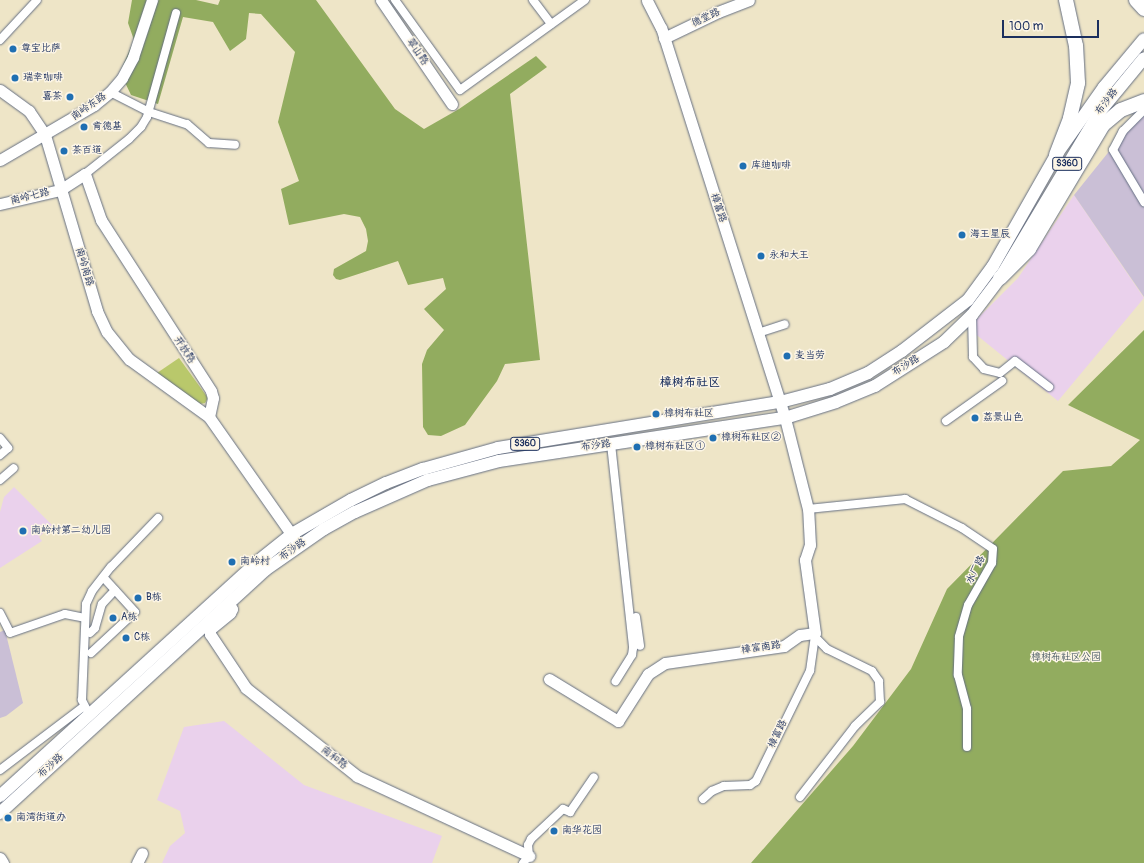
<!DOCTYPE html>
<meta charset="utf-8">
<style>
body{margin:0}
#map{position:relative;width:1144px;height:863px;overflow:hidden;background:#eee5c7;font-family:Pangolin,"LXGW WenKai TC",sans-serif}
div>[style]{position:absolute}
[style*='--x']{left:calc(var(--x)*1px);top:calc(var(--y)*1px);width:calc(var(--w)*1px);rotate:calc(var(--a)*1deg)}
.built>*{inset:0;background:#ead1ec}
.industrial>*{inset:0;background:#cabfd6}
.green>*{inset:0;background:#b9c86b}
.forest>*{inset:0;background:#92ac5f}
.roads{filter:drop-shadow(0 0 1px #656f83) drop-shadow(0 0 1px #656f83)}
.street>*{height:8px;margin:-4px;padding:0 4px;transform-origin:4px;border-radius:4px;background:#fff}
.secondary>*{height:11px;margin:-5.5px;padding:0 5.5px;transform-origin:5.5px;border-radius:5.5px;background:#fff}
.primary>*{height:12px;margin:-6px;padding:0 6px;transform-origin:6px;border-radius:6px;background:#fff}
.highway>*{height:14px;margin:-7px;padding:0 7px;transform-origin:7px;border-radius:7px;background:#fff}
.dots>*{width:11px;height:11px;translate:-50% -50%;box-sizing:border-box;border:2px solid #fcf5e5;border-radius:50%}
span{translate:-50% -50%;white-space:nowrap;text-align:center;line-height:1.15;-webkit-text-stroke:3px #fcf5e5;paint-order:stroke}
.shield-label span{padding:1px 3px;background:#fcf5e5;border:1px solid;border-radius:3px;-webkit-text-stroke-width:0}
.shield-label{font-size:9px;color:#1b2f5e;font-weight:700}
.street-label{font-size:10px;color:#1b2f5e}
.poi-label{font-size:10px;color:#1b2f5e}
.left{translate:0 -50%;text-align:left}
.right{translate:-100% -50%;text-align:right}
.park-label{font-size:10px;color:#425561}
.quarter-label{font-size:12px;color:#1b2f5e;font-weight:700}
.scale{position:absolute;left:1002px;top:20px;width:97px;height:18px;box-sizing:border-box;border:2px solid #1b2f5e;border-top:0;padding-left:5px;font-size:12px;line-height:14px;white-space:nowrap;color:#1b2f5e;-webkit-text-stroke:3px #fcf5e5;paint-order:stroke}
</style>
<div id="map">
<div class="built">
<i style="clip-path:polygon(1074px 195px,1144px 298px,1058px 401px,968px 328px,1018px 278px)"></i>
<i style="clip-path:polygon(14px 487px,52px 525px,39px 537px,42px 541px,0 568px,0 512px,4px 497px)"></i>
<i style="clip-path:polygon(224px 721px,304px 785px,442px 836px,432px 863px,162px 863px,170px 846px,185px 833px,180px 811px,157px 800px,184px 727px)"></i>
</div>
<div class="industrial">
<i style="clip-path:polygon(1142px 116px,1144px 116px,1144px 297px,1074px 195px,1119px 139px)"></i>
<i style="clip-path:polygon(5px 630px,23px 703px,6px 716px,0 718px,0 632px)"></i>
</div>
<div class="green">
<i style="clip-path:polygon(179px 358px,208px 398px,205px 403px,200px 404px,157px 373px)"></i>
</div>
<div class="forest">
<i style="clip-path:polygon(132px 0,196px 0,218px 5px,220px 0,316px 0,395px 109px,424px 129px,459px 109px,536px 56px,547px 67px,510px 94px,540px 360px,505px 364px,497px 381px,465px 425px,441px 436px,428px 435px,423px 427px,422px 364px,427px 350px,444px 330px,424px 309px,446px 289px,443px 278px,408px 285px,398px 261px,340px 280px,336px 279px,333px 275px,334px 269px,366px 251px,368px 241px,366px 229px,360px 217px,344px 214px,289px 225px,281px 189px,299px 181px,278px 122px,295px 52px,261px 14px,249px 13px,246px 39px,230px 51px,213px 22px,183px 17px,158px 104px,131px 95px,120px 72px,134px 40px,128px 23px)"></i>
<i style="clip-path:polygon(1144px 330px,1144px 863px,751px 863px,853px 746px,911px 669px,947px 589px,1063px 471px,1111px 466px,1140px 440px,1068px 405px)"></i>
</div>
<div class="roads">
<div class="street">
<i style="--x:395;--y:0;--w:111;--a:54.2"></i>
<i style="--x:460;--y:90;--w:154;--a:-35.8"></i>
<i style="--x:533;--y:0;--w:30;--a:53"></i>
<i style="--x:0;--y:40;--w:54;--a:-47.2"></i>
<i style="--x:110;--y:92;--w:44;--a:27.1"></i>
<i style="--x:149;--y:112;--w:40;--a:18"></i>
<i style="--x:187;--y:124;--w:29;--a:41"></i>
<i style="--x:209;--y:143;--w:26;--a:4"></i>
<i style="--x:1144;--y:110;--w:30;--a:135"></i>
<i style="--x:1123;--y:131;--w:21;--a:118"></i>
<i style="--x:1113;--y:150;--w:61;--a:59.2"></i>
<i style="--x:85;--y:174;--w:56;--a:-38.5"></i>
<i style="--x:129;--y:139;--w:17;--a:-45"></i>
<i style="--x:141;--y:127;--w:12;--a:-59"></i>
<i style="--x:147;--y:117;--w:108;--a:-74.4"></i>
<i style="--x:972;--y:315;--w:42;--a:88.6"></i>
<i style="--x:973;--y:357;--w:16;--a:47"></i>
<i style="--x:984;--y:369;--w:16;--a:14"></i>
<i style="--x:1000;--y:373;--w:19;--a:-39"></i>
<i style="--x:1015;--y:361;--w:43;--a:37.4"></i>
<i style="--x:758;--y:333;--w:28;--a:-18"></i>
<i style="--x:946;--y:421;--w:69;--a:-35.5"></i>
<i style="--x:0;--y:438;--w:13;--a:51"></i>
<i style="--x:8;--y:448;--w:11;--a:139"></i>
<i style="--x:611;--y:444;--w:205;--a:83.8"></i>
<i style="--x:633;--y:648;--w:7;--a:98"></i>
<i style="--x:632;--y:655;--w:31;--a:122"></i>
<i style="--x:0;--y:480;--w:18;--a:-41"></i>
<i style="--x:808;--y:509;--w:98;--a:-5.9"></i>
<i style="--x:905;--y:499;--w:64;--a:27"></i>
<i style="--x:962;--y:528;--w:37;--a:34"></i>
<i style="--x:993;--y:549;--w:14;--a:94"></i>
<i style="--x:992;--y:563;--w:48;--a:119.7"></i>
<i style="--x:968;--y:605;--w:33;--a:106"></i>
<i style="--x:959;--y:637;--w:38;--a:92"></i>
<i style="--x:958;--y:675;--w:35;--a:75"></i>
<i style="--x:967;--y:709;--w:38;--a:90"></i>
<i style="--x:0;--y:613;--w:22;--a:63"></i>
<i style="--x:10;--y:633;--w:58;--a:-19.1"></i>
<i style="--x:65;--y:614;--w:20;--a:11"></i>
<i style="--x:636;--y:617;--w:29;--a:82"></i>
<i style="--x:90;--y:633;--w:7;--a:-45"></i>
<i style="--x:95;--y:628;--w:25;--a:-74"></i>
<i style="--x:102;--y:604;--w:19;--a:-47"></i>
<i style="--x:91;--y:653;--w:60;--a:-43"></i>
<i style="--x:135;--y:612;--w:47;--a:-132.4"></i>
<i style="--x:89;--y:714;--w:16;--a:-117"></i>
<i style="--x:82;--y:700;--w:96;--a:-87.6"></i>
<i style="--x:86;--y:604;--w:14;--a:-65"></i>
<i style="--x:92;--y:591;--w:31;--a:-52"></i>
<i style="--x:111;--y:567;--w:68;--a:-46.2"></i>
<i style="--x:0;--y:770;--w:104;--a:-37.2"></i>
<i style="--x:800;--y:797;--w:90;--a:-52.2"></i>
<i style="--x:855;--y:726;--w:35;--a:-44"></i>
<i style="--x:880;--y:702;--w:21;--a:-93"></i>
<i style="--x:879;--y:681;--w:12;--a:-125"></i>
<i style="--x:872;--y:671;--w:50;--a:-153.9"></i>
<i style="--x:827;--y:649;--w:16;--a:-135"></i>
<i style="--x:703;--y:799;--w:12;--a:-42"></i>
<i style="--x:712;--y:791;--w:13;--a:-23"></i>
<i style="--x:724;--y:786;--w:26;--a:-2"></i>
<i style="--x:750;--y:785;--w:7;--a:-34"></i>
<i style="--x:756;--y:781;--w:123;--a:-63.9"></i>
<i style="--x:810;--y:671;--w:35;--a:-82"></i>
<i style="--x:523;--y:863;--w:9;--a:-49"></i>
<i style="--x:529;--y:856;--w:11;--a:-95"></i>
<i style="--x:528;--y:845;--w:7;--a:-63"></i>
<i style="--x:531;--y:839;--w:44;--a:-43.2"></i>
<i style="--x:563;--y:809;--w:8;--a:23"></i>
<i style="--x:570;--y:812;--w:42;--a:-55.6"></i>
</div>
<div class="secondary">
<i style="--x:381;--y:0;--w:126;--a:55.7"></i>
<i style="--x:664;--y:38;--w:60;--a:-25.7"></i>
<i style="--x:718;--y:12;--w:33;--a:-21"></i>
<i style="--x:0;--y:90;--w:36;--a:36"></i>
<i style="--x:29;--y:111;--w:29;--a:56"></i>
<i style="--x:45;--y:135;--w:184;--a:73.5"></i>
<i style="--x:97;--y:311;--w:23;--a:65"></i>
<i style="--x:107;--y:332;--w:35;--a:51"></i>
<i style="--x:129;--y:359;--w:99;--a:35.9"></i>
<i style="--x:0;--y:160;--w:109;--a:-30.3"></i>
<i style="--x:94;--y:105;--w:21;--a:-39"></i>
<i style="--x:110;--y:92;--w:18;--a:-49"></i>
<i style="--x:122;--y:78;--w:24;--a:-62"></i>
<i style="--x:133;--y:57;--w:60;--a:-71.6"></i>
<i style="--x:0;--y:204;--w:62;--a:-13.1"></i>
<i style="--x:60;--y:190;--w:30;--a:-33"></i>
<i style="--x:85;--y:174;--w:49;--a:70.8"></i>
<i style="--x:101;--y:220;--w:203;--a:57.2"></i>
<i style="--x:211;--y:391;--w:7;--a:74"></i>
<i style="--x:213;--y:398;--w:19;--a:102"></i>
<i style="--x:209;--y:417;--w:156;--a:54.9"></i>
<i style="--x:228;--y:603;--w:7;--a:56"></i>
<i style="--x:232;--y:609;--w:4;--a:117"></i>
<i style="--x:230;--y:613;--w:26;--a:141"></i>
<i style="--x:210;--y:629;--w:5;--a:90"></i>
<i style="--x:210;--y:634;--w:65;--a:56.3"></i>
<i style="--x:246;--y:688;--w:142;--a:38.4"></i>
<i style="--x:357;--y:776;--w:190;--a:24.9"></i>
<i style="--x:549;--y:679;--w:81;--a:31.3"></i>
<i style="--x:618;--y:721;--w:56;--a:-57.4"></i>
<i style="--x:648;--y:674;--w:20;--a:-33"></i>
<i style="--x:665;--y:663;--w:120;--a:-8.1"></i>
<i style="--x:784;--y:646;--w:19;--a:-35"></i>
<i style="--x:800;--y:635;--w:15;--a:-8"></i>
<i style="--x:815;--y:633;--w:74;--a:-97.8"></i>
<i style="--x:805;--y:560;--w:16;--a:-72"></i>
<i style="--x:810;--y:545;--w:36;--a:-93"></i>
<i style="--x:808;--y:509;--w:94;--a:-104.2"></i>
<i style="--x:785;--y:418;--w:409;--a:-107.6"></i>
<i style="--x:661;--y:28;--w:31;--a:-117"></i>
<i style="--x:0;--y:858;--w:6;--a:59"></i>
<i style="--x:137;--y:863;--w:11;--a:-63"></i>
</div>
<div class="primary">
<i style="--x:0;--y:796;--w:348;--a:-42.3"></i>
<i style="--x:257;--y:562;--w:45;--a:-38.7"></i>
<i style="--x:292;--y:534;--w:68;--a:-30"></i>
<i style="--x:351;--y:500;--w:39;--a:-26"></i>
<i style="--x:386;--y:483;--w:40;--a:-21"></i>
<i style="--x:423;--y:469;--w:78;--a:-15.6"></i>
<i style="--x:498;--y:448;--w:290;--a:-9.3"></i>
<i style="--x:784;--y:401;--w:48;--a:-14.6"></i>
<i style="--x:830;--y:389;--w:41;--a:-22.8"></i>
<i style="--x:868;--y:373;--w:40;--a:-32.9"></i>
<i style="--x:902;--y:351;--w:83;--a:-37.7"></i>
<i style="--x:968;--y:300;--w:42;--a:-53.7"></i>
<i style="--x:993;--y:266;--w:128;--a:-60.4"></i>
<i style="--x:1056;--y:155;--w:83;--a:-54.8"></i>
<i style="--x:1104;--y:87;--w:62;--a:-50.2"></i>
<i style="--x:0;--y:813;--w:360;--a:-42.5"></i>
<i style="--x:265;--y:570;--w:72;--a:-34.8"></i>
<i style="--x:324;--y:529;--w:35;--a:-29"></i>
<i style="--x:355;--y:512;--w:80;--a:-23.7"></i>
<i style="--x:428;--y:480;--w:73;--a:-15"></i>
<i style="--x:499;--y:461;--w:289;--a:-8.6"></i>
<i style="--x:785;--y:418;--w:53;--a:-17.4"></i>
<i style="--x:836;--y:402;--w:42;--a:-22.3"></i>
<i style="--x:875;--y:386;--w:82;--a:-32.5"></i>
<i style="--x:944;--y:342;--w:39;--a:-44"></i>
<i style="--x:972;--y:315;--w:46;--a:-52.9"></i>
<i style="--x:1000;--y:278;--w:191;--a:-59.1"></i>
<i style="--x:1098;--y:114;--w:72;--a:-50.6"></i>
</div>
<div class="highway">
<i style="--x:1136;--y:0;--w:12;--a:48"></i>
<i style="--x:1056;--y:155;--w:40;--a:-69"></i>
<i style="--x:1070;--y:118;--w:36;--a:-77"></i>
<i style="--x:1078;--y:83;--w:37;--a:-93"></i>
<i style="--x:1076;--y:46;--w:47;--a:-102.3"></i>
<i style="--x:1000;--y:278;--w:41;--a:-45"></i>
<i style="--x:1029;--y:249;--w:144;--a:-59.2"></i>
<i style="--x:1103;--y:125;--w:23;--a:-40"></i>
<i style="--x:1121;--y:110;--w:25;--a:-21"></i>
</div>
</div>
<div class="dots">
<i style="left:13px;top:49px;background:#1f6fb2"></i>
<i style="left:15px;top:78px;background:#1f6fb2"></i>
<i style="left:70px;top:97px;background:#1f6fb2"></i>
<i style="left:84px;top:127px;background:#1f6fb2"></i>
<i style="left:64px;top:151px;background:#1f6fb2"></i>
<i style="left:743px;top:166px;background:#1f6fb2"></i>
<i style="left:962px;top:235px;background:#1f6fb2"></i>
<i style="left:761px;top:256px;background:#1f6fb2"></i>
<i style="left:787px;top:356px;background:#1f6fb2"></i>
<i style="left:656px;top:414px;background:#1f6fb2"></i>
<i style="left:975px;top:418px;background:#1f6fb2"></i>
<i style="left:713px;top:438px;background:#1f6fb2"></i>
<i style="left:637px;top:447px;background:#1f6fb2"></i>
<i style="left:23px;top:531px;background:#1f6fb2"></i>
<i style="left:232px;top:562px;background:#1f6fb2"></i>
<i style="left:138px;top:598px;background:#1f6fb2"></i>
<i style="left:113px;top:618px;background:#1f6fb2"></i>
<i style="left:126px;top:638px;background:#1f6fb2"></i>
<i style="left:8px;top:818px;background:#1f6fb2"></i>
<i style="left:554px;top:831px;background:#1f6fb2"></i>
</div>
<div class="shield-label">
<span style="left:1067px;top:164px">S360</span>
<span style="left:525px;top:444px">S360</span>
</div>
<div class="street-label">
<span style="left:706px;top:18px;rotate:-25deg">德堂路</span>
<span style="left:417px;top:52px;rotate:55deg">翠山路</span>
<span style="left:1107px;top:102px;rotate:-53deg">布沙路</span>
<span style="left:89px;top:107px;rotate:-35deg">南岭东路</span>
<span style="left:30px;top:197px;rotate:-14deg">南岭七路</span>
<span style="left:718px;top:208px;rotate:72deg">樟富路</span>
<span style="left:84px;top:267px;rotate:73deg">南岭南路</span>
<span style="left:184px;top:350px;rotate:57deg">开放路</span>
<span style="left:906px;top:366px;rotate:-32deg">布沙路</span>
<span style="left:596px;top:446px;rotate:-8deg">布沙路</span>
<span style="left:293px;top:550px;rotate:-36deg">布沙路</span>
<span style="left:976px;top:570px;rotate:-63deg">水厂路</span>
<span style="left:761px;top:648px;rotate:-8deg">樟富南路</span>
<span style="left:778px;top:734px;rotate:-64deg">樟富路</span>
<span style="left:334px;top:758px;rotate:38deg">南和路</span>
<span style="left:51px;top:766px;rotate:-43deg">布沙路</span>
</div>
<div class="poi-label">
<span class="left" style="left:21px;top:49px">尊宝比萨</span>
<span class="left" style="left:23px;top:78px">瑞幸咖啡</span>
<span class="right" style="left:62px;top:97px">喜茶</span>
<span class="left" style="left:92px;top:127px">肯德基</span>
<span class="left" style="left:72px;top:151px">茶百道</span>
<span class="left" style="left:751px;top:166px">库迪咖啡</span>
<span class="left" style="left:970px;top:235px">海王星辰</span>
<span class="left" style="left:769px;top:256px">永和大王</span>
<span class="left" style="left:795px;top:356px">麦当劳</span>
<span class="left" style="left:664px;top:414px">樟树布社区</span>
<span class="left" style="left:983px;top:418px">荔景山色</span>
<span class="left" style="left:721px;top:438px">樟树布社区②</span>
<span class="left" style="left:645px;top:447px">樟树布社区①</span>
<span class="left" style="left:31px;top:531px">南岭村第二幼儿园</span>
<span class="left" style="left:240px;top:562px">南岭村</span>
<span class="left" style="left:146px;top:598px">B栋</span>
<span class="left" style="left:121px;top:618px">A栋</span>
<span class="left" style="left:134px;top:638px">C栋</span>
<span class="left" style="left:16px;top:818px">南湾街道办</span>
<span class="left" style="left:562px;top:831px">南华花园</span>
</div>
<div class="park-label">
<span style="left:1066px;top:658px">樟树布社区公园</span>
</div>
<div class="quarter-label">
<span style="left:690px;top:383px">樟树布社区</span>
</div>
<div class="scale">100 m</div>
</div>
